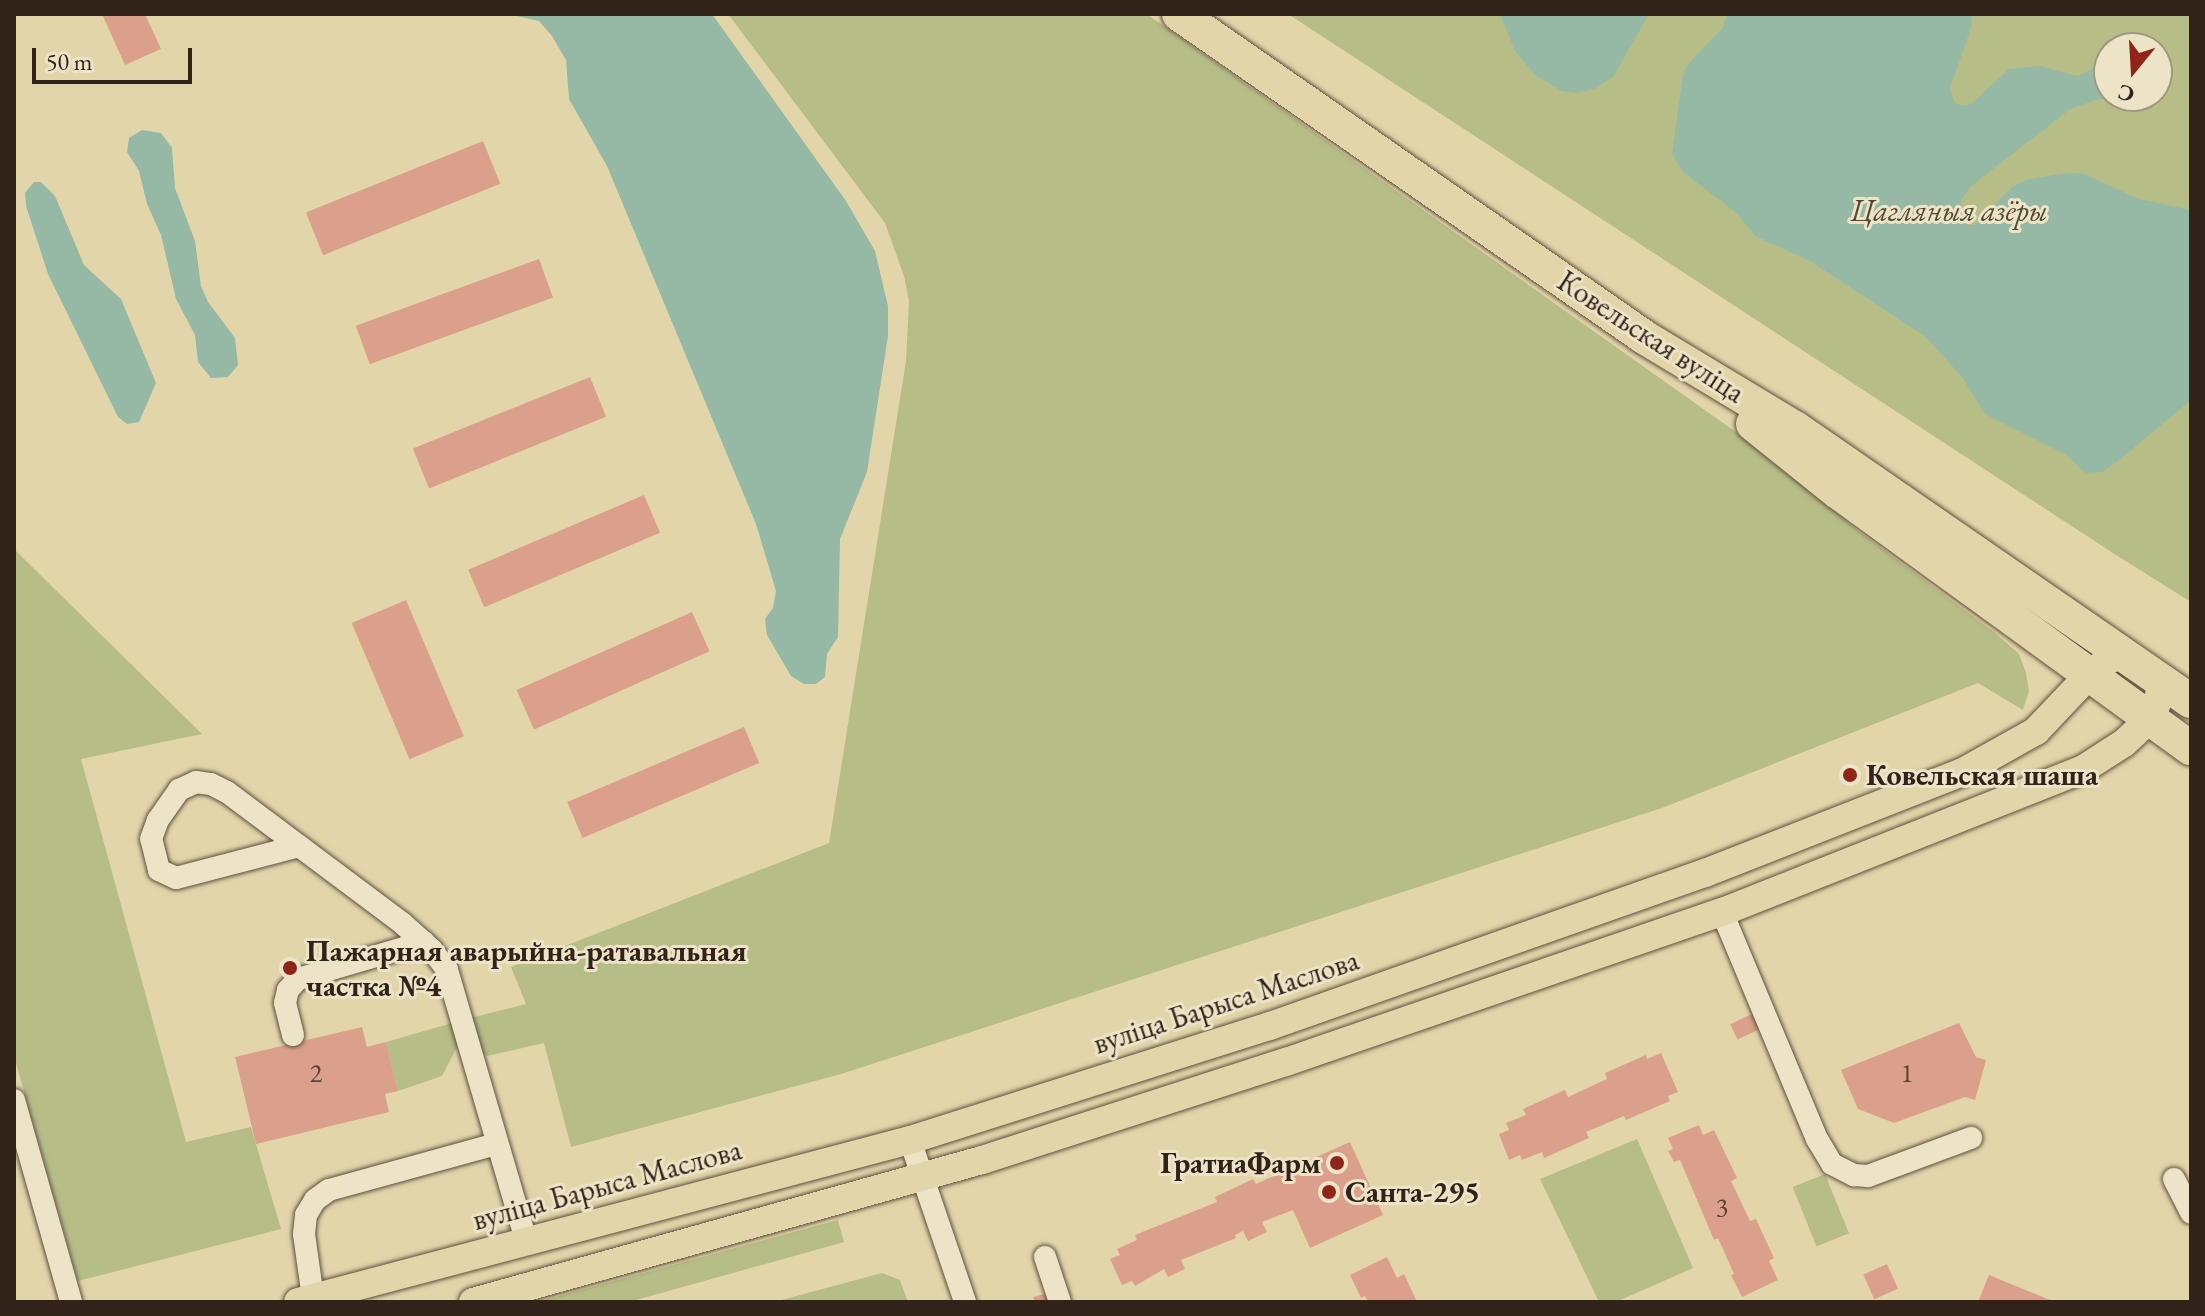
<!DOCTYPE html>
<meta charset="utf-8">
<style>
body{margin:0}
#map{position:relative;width:2205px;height:1316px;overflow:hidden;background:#e3d5aa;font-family:"EB Garamond",serif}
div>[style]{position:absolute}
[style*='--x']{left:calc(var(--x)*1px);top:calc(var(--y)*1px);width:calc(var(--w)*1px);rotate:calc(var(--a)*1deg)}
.green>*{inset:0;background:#b6bd87;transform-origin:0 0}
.water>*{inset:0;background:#96b9a5}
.building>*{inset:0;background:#dba08b;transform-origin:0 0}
.roads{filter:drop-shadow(0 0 2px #5e503e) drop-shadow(0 0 2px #5e503e)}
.minor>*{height:22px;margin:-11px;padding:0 11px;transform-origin:11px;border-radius:11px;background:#ede4c8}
.major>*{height:28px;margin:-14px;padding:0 14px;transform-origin:14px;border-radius:14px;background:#e3d5aa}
.highway>*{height:34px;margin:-17px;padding:0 17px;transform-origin:17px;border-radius:17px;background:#e3d5aa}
.dots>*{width:22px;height:22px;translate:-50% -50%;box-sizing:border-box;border:4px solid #ede4c8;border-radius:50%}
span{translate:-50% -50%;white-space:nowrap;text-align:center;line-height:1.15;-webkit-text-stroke:6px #ede4c8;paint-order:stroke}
.number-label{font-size:26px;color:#5c4236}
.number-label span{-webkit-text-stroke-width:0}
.park-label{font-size:30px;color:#534a35;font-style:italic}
.street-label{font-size:30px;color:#32231a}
.poi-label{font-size:30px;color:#32231a;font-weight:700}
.left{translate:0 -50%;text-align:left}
.right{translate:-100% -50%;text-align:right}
.frame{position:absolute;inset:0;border:16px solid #32231a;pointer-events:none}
.north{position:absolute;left:2093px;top:32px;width:80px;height:80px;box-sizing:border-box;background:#ede4c8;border:2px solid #a29782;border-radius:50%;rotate:198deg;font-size:22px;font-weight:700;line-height:32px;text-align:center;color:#32231a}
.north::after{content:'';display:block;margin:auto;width:28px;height:36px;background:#8f2418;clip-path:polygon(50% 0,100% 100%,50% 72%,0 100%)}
.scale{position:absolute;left:32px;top:48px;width:160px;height:36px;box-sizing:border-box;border:4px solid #32231a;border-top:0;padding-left:10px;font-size:24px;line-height:28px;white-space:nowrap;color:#32231a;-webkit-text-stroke:6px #ede4c8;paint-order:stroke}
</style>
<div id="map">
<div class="green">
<i style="clip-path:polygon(728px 14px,1147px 14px,1764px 452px,1857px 530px,1994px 632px,2019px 654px,2026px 673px,2029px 691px,2023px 710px,1978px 683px,1662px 808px,841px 1074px,571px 1147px,544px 1043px,487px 1056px,477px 1046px,470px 1018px,526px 1004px,511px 967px,829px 843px,906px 361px,909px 301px,904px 276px,885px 223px)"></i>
<i style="clip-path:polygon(evenodd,1288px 14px,2191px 14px,2191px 602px,2116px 555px,1288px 14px,2109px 48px,2157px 48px,2157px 96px,2109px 96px,2109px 48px)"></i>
<i style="clip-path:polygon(14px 549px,202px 734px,81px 759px,186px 1142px,251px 1127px,281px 1229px,78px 1281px,14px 1056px)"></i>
<i style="clip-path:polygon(452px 1023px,457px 1047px,442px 1076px,398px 1091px,386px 1042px)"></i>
<i style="clip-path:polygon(1637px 1139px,1693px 1268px,1616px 1302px,1599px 1302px,1540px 1179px)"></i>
<i style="left:1825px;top:1174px;width:64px;height:35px;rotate:68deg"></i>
<i style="clip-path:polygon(838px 1220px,844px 1242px,629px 1302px,537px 1302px)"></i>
<i style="clip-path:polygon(882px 1273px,900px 1280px,908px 1302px,774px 1302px)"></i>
</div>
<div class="water">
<i style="clip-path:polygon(508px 14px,712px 14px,846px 201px,875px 251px,888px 306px,888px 336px,867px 472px,840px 539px,838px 637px,827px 654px,825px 677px,816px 684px,804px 684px,791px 676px,767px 635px,765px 619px,773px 608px,776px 591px,756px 524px,607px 166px,569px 99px,566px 60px,552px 36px,539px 21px)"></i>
<i style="clip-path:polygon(1500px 14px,1649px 14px,1613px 77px,1594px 89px,1576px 93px,1562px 91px,1536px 76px,1515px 51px)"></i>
<i style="clip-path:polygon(1727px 14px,1972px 14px,1971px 28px,1950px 88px,1955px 103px,1963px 106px,1971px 104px,2009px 69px,2040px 66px,2078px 76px,2109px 61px,2109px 96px,2150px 96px,2099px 99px,2070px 109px,1970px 187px,1962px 199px,1959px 218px,1967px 225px,1976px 225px,2012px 187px,2029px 179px,2068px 173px,2084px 174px,2139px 199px,2191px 210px,2191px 400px,2117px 462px,2102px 472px,2086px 473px,2065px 454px,1985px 414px,1962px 377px,1926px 337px,1810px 261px,1755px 236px,1737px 213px,1684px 173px,1672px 154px,1683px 75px,1689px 63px,1723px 28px)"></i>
<i style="clip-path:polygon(142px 130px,161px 133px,172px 148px,175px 188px,195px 241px,201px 286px,208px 302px,235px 338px,238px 365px,228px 377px,211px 378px,198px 362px,195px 335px,176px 299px,161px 235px,147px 204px,139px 171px,127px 152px,129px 138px)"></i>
<i style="clip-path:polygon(34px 182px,41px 182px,55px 196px,84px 265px,121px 299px,156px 383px,139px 422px,127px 424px,118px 417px,48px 274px,26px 206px,25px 193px)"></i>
</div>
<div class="building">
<i style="clip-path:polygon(102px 14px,145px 14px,161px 49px,125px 65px)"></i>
<i style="left:483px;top:141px;width:46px;height:191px;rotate:68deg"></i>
<i style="left:539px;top:259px;width:41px;height:195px;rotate:70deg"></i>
<i style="left:590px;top:377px;width:43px;height:191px;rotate:68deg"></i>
<i style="left:644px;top:495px;width:41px;height:191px;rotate:67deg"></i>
<i style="left:406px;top:600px;width:148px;height:59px;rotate:67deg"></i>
<i style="left:692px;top:612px;width:43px;height:192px;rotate:66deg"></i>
<i style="left:744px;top:727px;width:39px;height:192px;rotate:67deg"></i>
<i style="left:1752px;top:1014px;width:17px;height:24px;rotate:65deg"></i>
<i style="clip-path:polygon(1959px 1023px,1976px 1057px,1986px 1060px,1975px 1100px,1965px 1097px,1894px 1123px,1858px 1109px,1841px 1070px)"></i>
<i style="clip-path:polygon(362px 1027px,367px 1047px,386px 1042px,398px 1091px,385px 1094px,389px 1112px,256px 1144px,235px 1057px)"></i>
<i style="clip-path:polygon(1661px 1053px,1678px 1092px,1668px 1096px,1670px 1101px,1626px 1120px,1624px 1116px,1586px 1132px,1589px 1138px,1544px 1158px,1542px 1152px,1522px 1160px,1520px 1155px,1509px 1160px,1499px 1134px,1509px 1130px,1506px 1123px,1526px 1115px,1523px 1109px,1565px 1090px,1568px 1097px,1607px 1079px,1605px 1073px,1646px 1055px,1647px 1059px)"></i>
<i style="clip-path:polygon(1699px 1125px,1703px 1135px,1714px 1130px,1737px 1178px,1731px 1181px,1750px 1221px,1756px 1219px,1774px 1258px,1769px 1261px,1778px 1280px,1742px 1297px,1731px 1275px,1734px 1274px,1718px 1238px,1714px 1240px,1680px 1160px,1674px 1162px,1668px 1151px,1673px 1149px,1668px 1138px)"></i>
<i style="clip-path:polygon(1350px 1142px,1383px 1215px,1310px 1248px,1293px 1210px,1262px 1222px,1267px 1232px,1248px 1241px,1243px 1231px,1235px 1235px,1236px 1238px,1181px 1260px,1185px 1269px,1168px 1277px,1164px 1269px,1135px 1286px,1132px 1281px,1122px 1285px,1110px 1259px,1120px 1255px,1117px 1249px,1137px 1240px,1135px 1235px,1217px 1202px,1215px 1197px,1253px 1179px,1256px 1184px)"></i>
<i style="clip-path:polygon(1387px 1257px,1397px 1278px,1404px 1274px,1417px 1302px,1368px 1302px,1365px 1296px,1361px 1298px,1350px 1275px)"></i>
<i style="left:1887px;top:1264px;width:27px;height:26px;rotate:66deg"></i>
<i style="clip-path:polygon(1989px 1275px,2055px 1302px,1978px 1302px)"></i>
<i style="clip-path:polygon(1048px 1293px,1051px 1302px,1035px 1302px,1033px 1297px)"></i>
</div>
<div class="roads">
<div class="minor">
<i style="--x:299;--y:846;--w:127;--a:165.4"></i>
<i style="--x:176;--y:878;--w:19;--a:-155"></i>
<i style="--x:159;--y:870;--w:32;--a:-104"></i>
<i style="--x:151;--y:839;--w:20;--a:-70"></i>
<i style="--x:158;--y:820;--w:37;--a:-55"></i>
<i style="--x:179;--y:790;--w:19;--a:-25"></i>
<i style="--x:196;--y:782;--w:15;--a:8"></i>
<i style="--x:211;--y:784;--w:18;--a:27"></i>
<i style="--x:227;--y:792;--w:219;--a:36.8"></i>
<i style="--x:402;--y:923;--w:40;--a:42"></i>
<i style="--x:432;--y:950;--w:25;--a:53"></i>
<i style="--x:447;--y:970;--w:282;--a:73.7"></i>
<i style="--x:1722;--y:912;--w:246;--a:67.3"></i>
<i style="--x:1817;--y:1139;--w:29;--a:59"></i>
<i style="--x:1832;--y:1164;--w:25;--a:27"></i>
<i style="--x:1854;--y:1175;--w:14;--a:4"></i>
<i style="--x:1868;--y:1176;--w:110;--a:-20.3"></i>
<i style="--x:293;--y:1035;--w:33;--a:-104"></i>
<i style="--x:285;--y:1003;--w:13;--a:-77"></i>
<i style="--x:288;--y:990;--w:15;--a:-48"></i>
<i style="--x:298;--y:979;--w:131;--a:-16.4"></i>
<i style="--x:14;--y:1100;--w:210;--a:74.2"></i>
<i style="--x:910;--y:1140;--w:171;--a:71.2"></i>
<i style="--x:2174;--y:1179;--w:38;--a:63"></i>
<i style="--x:1045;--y:1257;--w:47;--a:71.6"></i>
<i style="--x:313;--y:1298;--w:65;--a:-98"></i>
<i style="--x:304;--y:1234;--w:19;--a:-84"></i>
<i style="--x:306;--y:1215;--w:17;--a:-59"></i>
<i style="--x:315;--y:1200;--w:17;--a:-36"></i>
<i style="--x:329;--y:1190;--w:173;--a:-15.4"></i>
</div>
<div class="major">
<i style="--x:298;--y:1302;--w:633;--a:-14.83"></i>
<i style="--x:910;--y:1140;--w:378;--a:-17.6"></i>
<i style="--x:1270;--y:1026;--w:461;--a:-19.4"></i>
<i style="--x:1705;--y:873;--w:277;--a:-21.4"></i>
<i style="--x:1963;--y:772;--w:84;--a:-29.3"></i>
<i style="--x:2036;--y:731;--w:79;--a:-46.5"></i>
<i style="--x:2090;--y:674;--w:23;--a:-38"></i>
<i style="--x:2108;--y:660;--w:19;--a:-18"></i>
<i style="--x:473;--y:1302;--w:528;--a:-15.59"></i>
<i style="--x:982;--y:1160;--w:319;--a:-17.9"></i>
<i style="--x:1286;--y:1062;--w:461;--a:-19"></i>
<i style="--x:1722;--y:912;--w:391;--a:-21.6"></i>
<i style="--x:2085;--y:768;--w:46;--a:-32.7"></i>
<i style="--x:2124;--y:743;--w:37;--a:-43"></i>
<i style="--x:2151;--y:718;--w:22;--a:-68"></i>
<i style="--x:2159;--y:698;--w:20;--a:-87"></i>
</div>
<div class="highway">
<i style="--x:1179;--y:14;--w:566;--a:34.78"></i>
<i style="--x:1644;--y:337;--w:176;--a:31.1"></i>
<i style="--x:1795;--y:428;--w:481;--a:34.6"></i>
<i style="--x:1753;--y:424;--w:109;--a:38.7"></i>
<i style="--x:1838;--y:492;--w:436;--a:36"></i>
</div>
</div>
<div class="dots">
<i style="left:1850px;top:775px;background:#8f2418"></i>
<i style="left:290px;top:968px;background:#8f2418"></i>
<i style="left:1337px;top:1163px;background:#8f2418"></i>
<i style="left:1329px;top:1192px;background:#8f2418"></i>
</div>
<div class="number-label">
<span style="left:316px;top:1074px">2</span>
<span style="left:1907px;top:1074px">1</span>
<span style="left:1722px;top:1208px">3</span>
</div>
<div class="park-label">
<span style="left:1949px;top:211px">Цагляныя азёры</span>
</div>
<div class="street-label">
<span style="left:1651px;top:337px;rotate:33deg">Ковельская вуліца</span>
<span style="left:1226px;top:1002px;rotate:-18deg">вуліца Барыса Маслова</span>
<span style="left:607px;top:1185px;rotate:-15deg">вуліца Барыса Маслова</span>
</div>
<div class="poi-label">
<span class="left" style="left:1866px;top:775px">Ковельская шаша</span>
<span class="left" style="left:306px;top:968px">Пажарная аварыйна-ратавальная<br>частка №4</span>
<span class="right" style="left:1321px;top:1163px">ГратиаФарм</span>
<span class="left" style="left:1345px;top:1192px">Санта-295</span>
</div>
<div class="frame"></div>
<div class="north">С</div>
<div class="scale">50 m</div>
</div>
